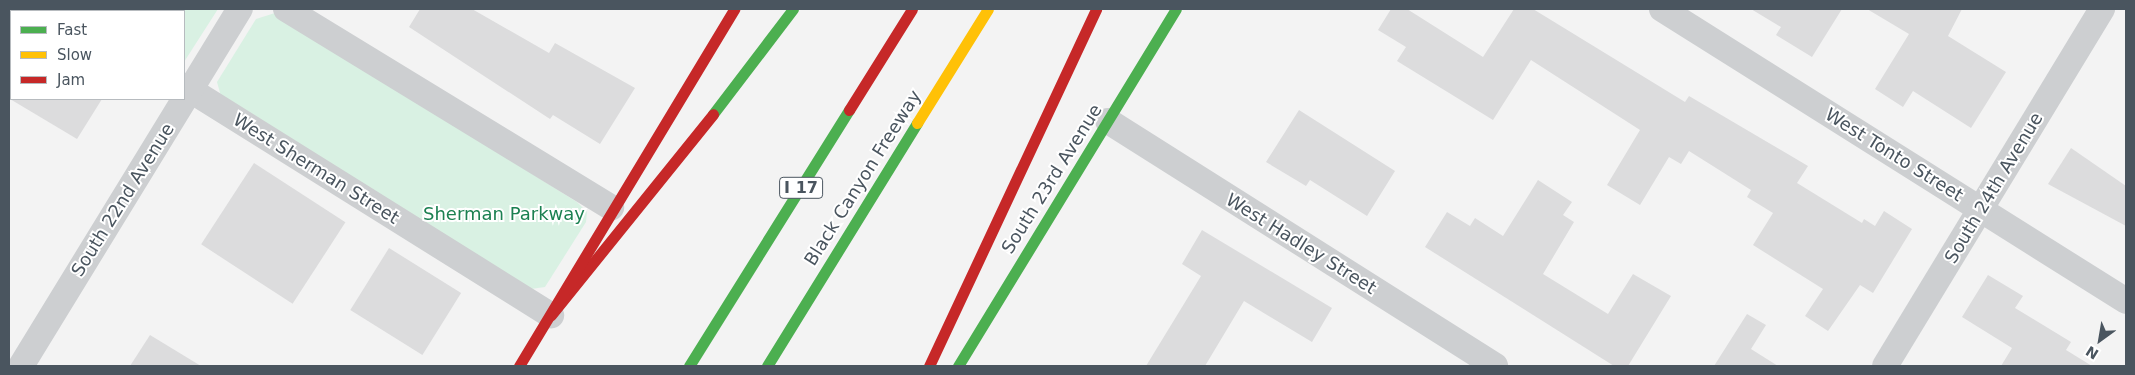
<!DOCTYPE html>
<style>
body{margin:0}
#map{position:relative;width:2135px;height:375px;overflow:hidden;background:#f3f3f3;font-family:"DejaVu Sans",sans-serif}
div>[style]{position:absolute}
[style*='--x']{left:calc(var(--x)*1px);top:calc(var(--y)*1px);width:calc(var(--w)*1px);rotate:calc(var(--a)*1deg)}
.green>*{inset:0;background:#d9f1e3}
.building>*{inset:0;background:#dcdcdd;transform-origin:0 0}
.street>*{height:26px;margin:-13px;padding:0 13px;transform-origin:13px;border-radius:13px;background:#cdcfd1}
.fast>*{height:11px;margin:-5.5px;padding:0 5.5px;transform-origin:5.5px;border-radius:5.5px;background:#4caf50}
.slow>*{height:11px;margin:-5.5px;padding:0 5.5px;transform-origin:5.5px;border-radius:5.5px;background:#ffc107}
.jam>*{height:11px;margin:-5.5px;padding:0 5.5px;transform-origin:5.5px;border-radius:5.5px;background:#c62828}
span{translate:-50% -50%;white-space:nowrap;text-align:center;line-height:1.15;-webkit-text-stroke:4px #fff;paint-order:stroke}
.shield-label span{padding:1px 4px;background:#fff;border:1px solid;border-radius:4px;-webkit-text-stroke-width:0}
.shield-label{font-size:16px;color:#4a555f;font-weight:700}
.street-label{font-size:18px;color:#4a555f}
.park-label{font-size:18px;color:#1b8051}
.frame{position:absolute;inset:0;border:10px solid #4a555f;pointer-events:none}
.legend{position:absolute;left:10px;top:10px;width:175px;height:90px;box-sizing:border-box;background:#fff;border:1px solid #b7bbbf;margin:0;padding:6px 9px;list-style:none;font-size:15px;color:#4a555f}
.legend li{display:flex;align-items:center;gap:10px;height:25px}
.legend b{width:25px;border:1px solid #b7bbbf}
.north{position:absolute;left:2075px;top:315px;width:50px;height:50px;-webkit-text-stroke:4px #fff;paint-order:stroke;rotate:212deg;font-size:14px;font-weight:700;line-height:20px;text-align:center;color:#4a555f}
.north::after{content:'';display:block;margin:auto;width:18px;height:22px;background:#4a555f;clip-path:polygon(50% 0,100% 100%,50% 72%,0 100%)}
</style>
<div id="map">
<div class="green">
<i style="clip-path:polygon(78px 9px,218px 9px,184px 62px,184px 11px)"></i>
<i style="clip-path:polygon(275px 13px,577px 202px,587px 212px,586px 222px,545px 287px,531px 289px,222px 100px,217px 82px,256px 19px)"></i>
</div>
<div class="building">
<i style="clip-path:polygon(420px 9px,472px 9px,549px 53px,555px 43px,635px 88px,600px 144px,553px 115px,550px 119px,409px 27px)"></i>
<i style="clip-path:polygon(1391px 9px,1407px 9px,1483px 57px,1514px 9px,1533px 9px,1685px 102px,1689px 96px,1808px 166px,1797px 183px,1862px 223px,1864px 219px,1875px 226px,1884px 211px,1912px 229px,1873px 293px,1860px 285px,1828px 331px,1805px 316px,1823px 289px,1753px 245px,1773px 213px,1747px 197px,1751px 190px,1689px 151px,1681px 164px,1669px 157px,1640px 205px,1607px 185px,1640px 130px,1531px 60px,1493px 120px,1397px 61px,1406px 47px,1378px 30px)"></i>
<i style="clip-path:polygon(1751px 9px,1842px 9px,1812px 57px,1776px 35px,1781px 27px)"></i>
<i style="clip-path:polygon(1867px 9px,1962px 9px,1948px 36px,2006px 72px,1971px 128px,1913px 91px,1903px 107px,1875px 89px,1909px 34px)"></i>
<i style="clip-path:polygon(10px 99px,102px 99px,77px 139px)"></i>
<i style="clip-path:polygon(1299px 110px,1395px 171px,1367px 216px,1310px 180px,1306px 186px,1266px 162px)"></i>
<i style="clip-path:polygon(2071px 148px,2126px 186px,2126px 226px,2048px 184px)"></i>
<i style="left:254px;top:163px;width:109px;height:97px;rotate:33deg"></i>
<i style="clip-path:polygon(1538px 180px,1572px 202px,1563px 215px,1574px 222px,1543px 274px,1608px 314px,1633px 274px,1671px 296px,1628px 366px,1614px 366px,1425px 247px,1447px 212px,1470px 226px,1475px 218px,1503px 236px)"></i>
<i style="clip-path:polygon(1202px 230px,1332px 308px,1312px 342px,1244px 301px,1205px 366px,1146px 366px,1201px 276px,1182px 264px)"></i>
<i style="left:389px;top:248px;width:85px;height:73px;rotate:32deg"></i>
<i style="clip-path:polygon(1988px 275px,2023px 296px,2015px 308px,2071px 342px,2066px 350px,2092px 366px,2001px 366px,2012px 348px,1962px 317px)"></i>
<i style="clip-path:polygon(1747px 314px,1766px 325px,1751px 349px,1778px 366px,1714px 366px)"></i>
<i style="clip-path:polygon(150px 335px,201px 366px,130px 366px)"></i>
</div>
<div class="street">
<i style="--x:61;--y:9;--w:4;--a:27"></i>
<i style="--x:286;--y:9;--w:381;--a:31.4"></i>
<i style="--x:1662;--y:9;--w:548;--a:32.18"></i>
<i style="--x:184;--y:86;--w:433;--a:32"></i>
<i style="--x:1108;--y:121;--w:458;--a:32.3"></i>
<i style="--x:21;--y:366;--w:419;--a:-58.5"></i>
<i style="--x:1885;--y:366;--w:418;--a:-58.7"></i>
</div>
<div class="fast">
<i style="--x:713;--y:114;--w:132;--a:-52.7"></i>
<i style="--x:689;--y:366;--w:302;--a:-58"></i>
<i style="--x:767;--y:366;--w:286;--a:-58.3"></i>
<i style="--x:958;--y:366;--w:418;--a:-58.6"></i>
</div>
<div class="slow">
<i style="--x:917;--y:123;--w:134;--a:-58.1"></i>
</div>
<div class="jam">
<i style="--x:849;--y:110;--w:119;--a:-58"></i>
<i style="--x:551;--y:315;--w:258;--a:-51.1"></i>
<i style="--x:519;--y:366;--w:417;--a:-58.9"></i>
<i style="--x:929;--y:366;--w:394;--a:-64.9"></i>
</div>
<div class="shield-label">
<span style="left:801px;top:188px">I 17</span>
</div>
<div class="street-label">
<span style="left:1894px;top:155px;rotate:32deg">West Tonto Street</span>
<span style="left:316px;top:169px;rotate:32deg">West Sherman Street</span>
<span style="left:863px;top:178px;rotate:-58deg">Black Canyon Freeway</span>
<span style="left:1052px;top:179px;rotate:-58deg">South 23rd Avenue</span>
<span style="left:1994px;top:188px;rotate:-59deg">South 24th Avenue</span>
<span style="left:123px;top:200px;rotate:-58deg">South 22nd Avenue</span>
<span style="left:1301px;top:244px;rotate:32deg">West Hadley Street</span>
</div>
<div class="park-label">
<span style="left:504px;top:214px">Sherman Parkway</span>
</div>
<div class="frame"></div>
<ul class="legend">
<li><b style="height:6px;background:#4caf50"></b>Fast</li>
<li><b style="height:6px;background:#ffc107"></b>Slow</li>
<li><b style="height:6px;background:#c62828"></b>Jam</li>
</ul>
<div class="north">N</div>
</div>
